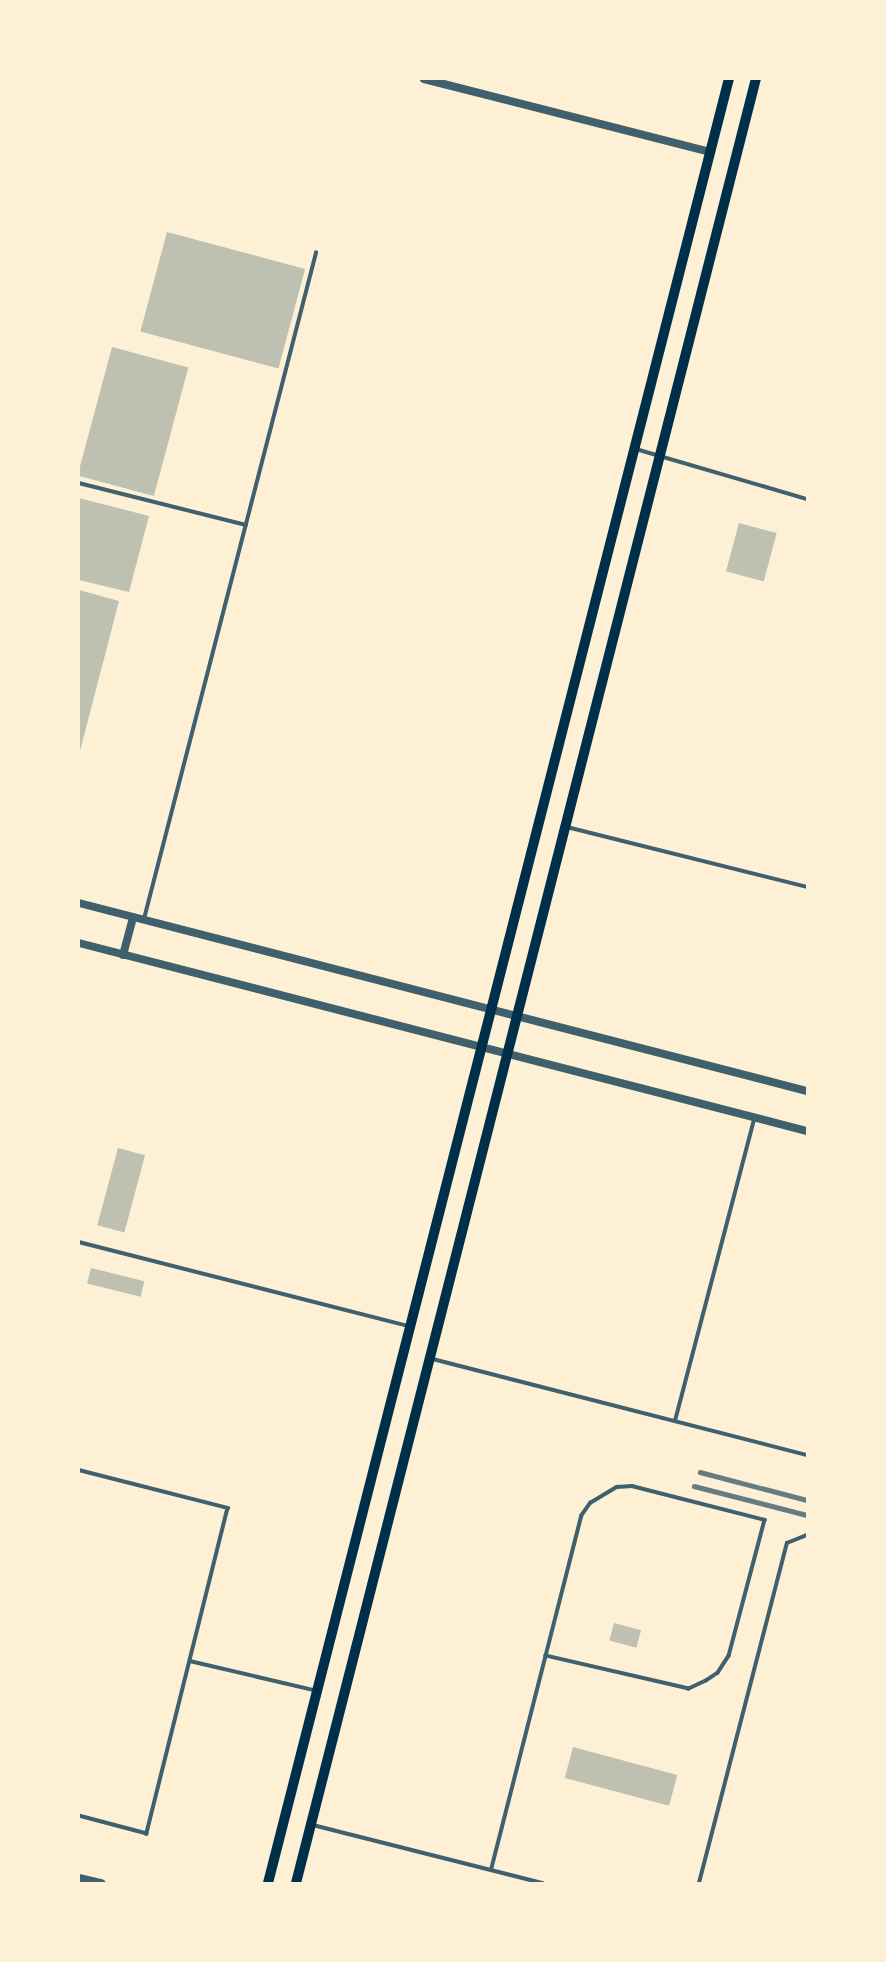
<!DOCTYPE html>
<style>
body{margin:0}
#map{position:relative;width:886px;height:1962px;overflow:hidden;background:#fdf0d5;font-family:Montserrat,sans-serif}
div>[style]{position:absolute}
[style*='--x']{left:calc(var(--x)*1px);top:calc(var(--y)*1px);width:calc(var(--w)*1px);rotate:calc(var(--a)*1deg)}
.building>*{inset:0;background:#bec0b2;transform-origin:0 0}
.service>*{height:3.5px;margin:-1.75px;padding:0 1.75px;transform-origin:1.75px;border-radius:1.75px;background:#3f606c}
.tertiary>*{height:8px;margin:-4px;padding:0 4px;transform-origin:4px;border-radius:4px;background:#3f606c}
.primary>*{height:10px;margin:-5px;padding:0 5px;transform-origin:5px;border-radius:5px;background:#003049}
.rail>*{height:4.5px;margin:-2.25px;padding:0 2.25px;transform-origin:2.25px;border-radius:2.25px;background:#657d81}
span{translate:-50% -50%;white-space:nowrap;text-align:center;line-height:1.15;-webkit-text-stroke:5px #fdf0d5;paint-order:stroke}
.frame{position:absolute;inset:0;border:80px solid #fdf0d5;pointer-events:none}
</style>
<div id="map">
<div class="building">
<i style="left:167px;top:232px;width:143px;height:103px;rotate:15deg"></i>
<i style="left:112px;top:347px;width:79px;height:133px;rotate:15deg"></i>
<i style="clip-path:polygon(79px 498px,149px 516px,129px 592px,79px 580px)"></i>
<i style="left:739px;top:523px;width:39px;height:50px;rotate:15deg"></i>
<i style="clip-path:polygon(79px 590px,119px 601px,80px 751px,79px 751px)"></i>
<i style="left:118px;top:1148px;width:28px;height:80px;rotate:15deg"></i>
<i style="left:91px;top:1268px;width:55px;height:16px;rotate:14deg"></i>
<i style="left:614px;top:1623px;width:28px;height:18px;rotate:15deg"></i>
<i style="left:573px;top:1747px;width:108px;height:32px;rotate:15deg"></i>
</div>
<div class="service">
<i style="--x:636;--y:449;--w:178;--a:16.3"></i>
<i style="--x:79;--y:483;--w:172;--a:14.1"></i>
<i style="--x:567;--y:827;--w:247;--a:14"></i>
<i style="--x:144;--y:919;--w:688;--a:-75.52"></i>
<i style="--x:79;--y:1242;--w:341;--a:14.3"></i>
<i style="--x:433;--y:1359;--w:386;--a:14.4"></i>
<i style="--x:675;--y:1421;--w:312;--a:-75.3"></i>
<i style="--x:79;--y:1470;--w:154;--a:14.3"></i>
<i style="--x:228;--y:1508;--w:336;--a:104"></i>
<i style="--x:147;--y:1834;--w:70;--a:-165.2"></i>
<i style="--x:190;--y:1661;--w:127;--a:13.2"></i>
<i style="--x:313;--y:1825;--w:237;--a:14.2"></i>
<i style="--x:491;--y:1870;--w:365;--a:-75.7"></i>
<i style="--x:581;--y:1516;--w:16;--a:-55"></i>
<i style="--x:590;--y:1503;--w:31;--a:-31"></i>
<i style="--x:617;--y:1487;--w:15;--a:-4"></i>
<i style="--x:632;--y:1486;--w:137;--a:14.3"></i>
<i style="--x:765;--y:1520;--w:141;--a:104.8"></i>
<i style="--x:729;--y:1656;--w:20;--a:123"></i>
<i style="--x:718;--y:1673;--w:14;--a:146"></i>
<i style="--x:706;--y:1681;--w:19;--a:155"></i>
<i style="--x:689;--y:1689;--w:147;--a:-167"></i>
<i style="--x:699;--y:1883;--w:351;--a:-75.5"></i>
<i style="--x:787;--y:1543;--w:22;--a:-22"></i>
</div>
<div class="tertiary">
<i style="--x:424;--y:79;--w:296;--a:14.3"></i>
<i style="--x:79;--y:903;--w:752;--a:14.48"></i>
<i style="--x:79;--y:943;--w:752;--a:14.48"></i>
<i style="--x:123;--y:955;--w:39;--a:-75"></i>
<i style="--x:79;--y:1878;--w:23;--a:13"></i>
</div>
<div class="primary">
<i style="--x:268;--y:1883;--w:1862;--a:-75.67"></i>
<i style="--x:296;--y:1883;--w:1862;--a:-75.7"></i>
</div>
<div class="rail">
<i style="--x:700;--y:1472;--w:111;--a:14.7"></i>
<i style="--x:694;--y:1486;--w:117;--a:14.4"></i>
</div>
<div class="frame"></div>
</div>
